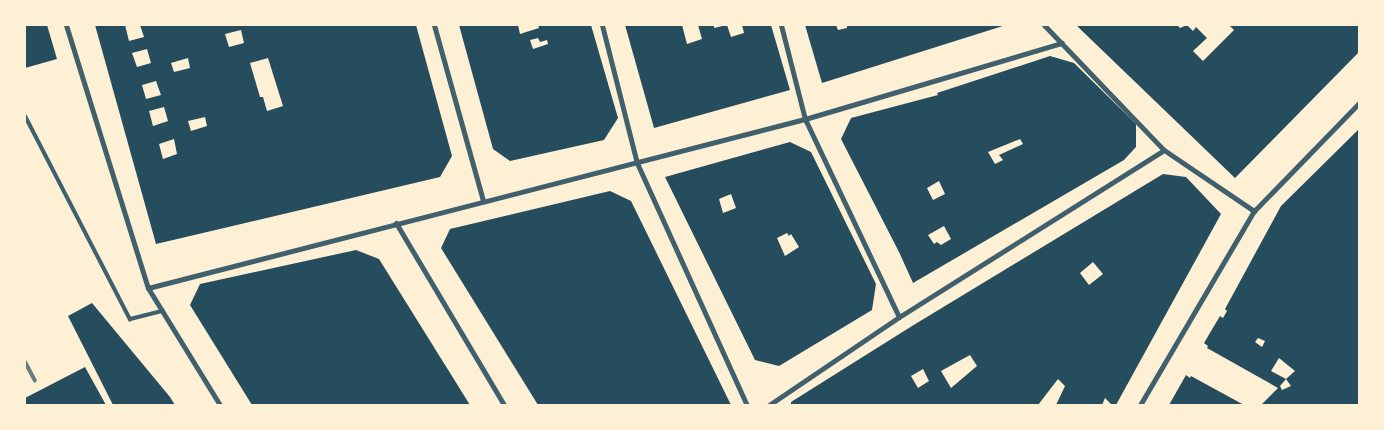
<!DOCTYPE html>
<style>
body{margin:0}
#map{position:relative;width:1384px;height:430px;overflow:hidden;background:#fdf0d5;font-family:Cabin,sans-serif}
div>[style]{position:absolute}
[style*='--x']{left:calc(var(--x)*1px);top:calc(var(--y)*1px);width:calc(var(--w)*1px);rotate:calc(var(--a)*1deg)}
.building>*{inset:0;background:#264d5e}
.service>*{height:4px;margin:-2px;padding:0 2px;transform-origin:2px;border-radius:2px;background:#3f606c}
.minor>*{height:5px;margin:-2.5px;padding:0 2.5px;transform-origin:2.5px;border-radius:2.5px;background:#3f606c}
.rail>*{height:4px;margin:-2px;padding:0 2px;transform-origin:2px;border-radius:2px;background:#657d81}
span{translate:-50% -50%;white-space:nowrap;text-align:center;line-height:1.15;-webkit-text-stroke:4px #fdf0d5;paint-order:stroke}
.frame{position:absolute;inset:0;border:26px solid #fdf0d5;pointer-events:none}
</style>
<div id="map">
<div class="building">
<i style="clip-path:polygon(25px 25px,47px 25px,57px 59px,25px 68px)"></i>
<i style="clip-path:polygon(evenodd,95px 25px,125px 25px,129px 41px,144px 37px,140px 25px,416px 25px,452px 156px,440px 177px,156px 244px,95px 25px,241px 30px,244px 43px,229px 47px,225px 34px,241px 30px,95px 25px,147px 49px,151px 63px,137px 67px,132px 53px,147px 49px,95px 25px,188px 58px,190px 68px,174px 72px,171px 63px,188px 58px,95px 25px,268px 58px,283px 106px,267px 111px,263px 97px,260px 97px,250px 63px,268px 58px,95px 25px,156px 81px,161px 95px,146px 99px,142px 85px,156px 81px,95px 25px,164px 107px,168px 121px,153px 126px,149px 111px,164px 107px,95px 25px,205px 117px,207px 126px,191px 131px,188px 121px,205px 117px,95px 25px,174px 139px,177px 154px,163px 159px,159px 144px,174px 139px)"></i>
<i style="clip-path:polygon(evenodd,459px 25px,518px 25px,520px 34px,539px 28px,538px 25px,591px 25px,618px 118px,604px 140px,510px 161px,493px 149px,459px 25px,538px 38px,540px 42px,547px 40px,548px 44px,533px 49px,530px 40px,538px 38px)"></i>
<i style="clip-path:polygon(625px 25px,682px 25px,687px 44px,702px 39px,698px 25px,714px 25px,714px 28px,727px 25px,731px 37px,744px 33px,742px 25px,771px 25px,790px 90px,654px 128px)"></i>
<i style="clip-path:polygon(805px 25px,836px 25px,838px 30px,847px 28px,847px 25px,1006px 25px,822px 83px)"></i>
<i style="clip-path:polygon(1076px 25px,1177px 25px,1180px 28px,1187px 25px,1193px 31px,1196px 27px,1207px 38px,1193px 51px,1203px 61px,1234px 30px,1229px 25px,1359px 25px,1359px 52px,1235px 178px)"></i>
<i style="clip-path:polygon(evenodd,1050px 56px,1074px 63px,1136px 124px,1136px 147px,1124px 160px,913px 283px,899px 252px,841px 139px,851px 118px,938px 95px,937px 93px,1050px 56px,1020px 139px,1023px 144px,999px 155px,1003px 160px,995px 164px,988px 152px,1020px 139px,1050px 56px,939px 181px,945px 194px,933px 200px,927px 188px,939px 181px,1050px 56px,944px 226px,951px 239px,941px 245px,937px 242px,934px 244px,928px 235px,944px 226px)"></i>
<i style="clip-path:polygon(evenodd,1359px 129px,1359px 405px,1261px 405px,1278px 388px,1207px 348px,1208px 346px,1204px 343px,1220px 316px,1223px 318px,1227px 311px,1225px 309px,1281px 206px,1359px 129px,1258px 338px,1265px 341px,1262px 347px,1255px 342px,1258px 338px,1359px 129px,1279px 358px,1295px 371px,1286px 379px,1291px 386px,1282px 390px,1280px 386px,1286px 379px,1271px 371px,1279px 358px)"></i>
<i style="clip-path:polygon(evenodd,790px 142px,811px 152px,876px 284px,872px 310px,779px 366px,755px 360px,665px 177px,790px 142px,731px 194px,736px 208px,723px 213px,719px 199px,731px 194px,790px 142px,787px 233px,789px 236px,791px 234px,799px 247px,785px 256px,777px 238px,787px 233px)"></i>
<i style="clip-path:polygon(evenodd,1163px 174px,1186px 177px,1221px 214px,1116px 405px,1112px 405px,1105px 398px,1102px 405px,1056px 405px,1065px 386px,1058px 379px,1038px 405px,791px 405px,791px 402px,912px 326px,1163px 174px,1093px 262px,1103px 274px,1089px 285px,1080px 273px,1093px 262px,1163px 174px,970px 355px,977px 366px,951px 388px,941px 371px,970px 355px,1163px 174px,923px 369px,929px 381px,918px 388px,911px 376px,923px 369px)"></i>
<i style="clip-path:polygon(610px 191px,631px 201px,731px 405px,538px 405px,441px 248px,450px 229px)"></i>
<i style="clip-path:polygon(356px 250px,379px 259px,470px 405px,252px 405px,190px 305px,200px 284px)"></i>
<i style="clip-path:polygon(92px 303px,170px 397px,175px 405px,113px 405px,68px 316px)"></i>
<i style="clip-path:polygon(85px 367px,106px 405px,25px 405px,25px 398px)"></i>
<i style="clip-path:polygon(1186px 375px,1190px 378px,1191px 376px,1244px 405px,1169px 405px)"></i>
</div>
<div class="service">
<i style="--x:25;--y:116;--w:229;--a:62.7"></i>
<i style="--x:130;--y:319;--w:34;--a:-14"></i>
</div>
<div class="minor">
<i style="--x:66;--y:25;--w:275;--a:72.7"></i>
<i style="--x:148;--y:288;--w:137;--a:58.4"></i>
<i style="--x:434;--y:25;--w:183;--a:74.4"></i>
<i style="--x:602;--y:25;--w:142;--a:75.8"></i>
<i style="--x:637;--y:163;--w:266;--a:65.6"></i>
<i style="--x:781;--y:25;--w:97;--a:75.7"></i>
<i style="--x:805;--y:119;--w:219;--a:64.6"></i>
<i style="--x:1044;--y:25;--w:173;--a:46.2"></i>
<i style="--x:1164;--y:150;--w:109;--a:34.1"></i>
<i style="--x:396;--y:223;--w:212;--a:59.3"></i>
<i style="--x:148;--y:288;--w:678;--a:-14.43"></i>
<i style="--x:805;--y:119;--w:268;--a:-16.5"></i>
<i style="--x:769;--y:405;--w:157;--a:-34.1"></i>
<i style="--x:899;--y:317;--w:313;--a:-32.2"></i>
<i style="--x:1140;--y:405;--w:225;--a:-59.6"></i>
<i style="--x:1254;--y:211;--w:151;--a:-45.8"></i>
</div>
<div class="rail">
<i style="--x:25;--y:362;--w:21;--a:62"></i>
</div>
<div class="frame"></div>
</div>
